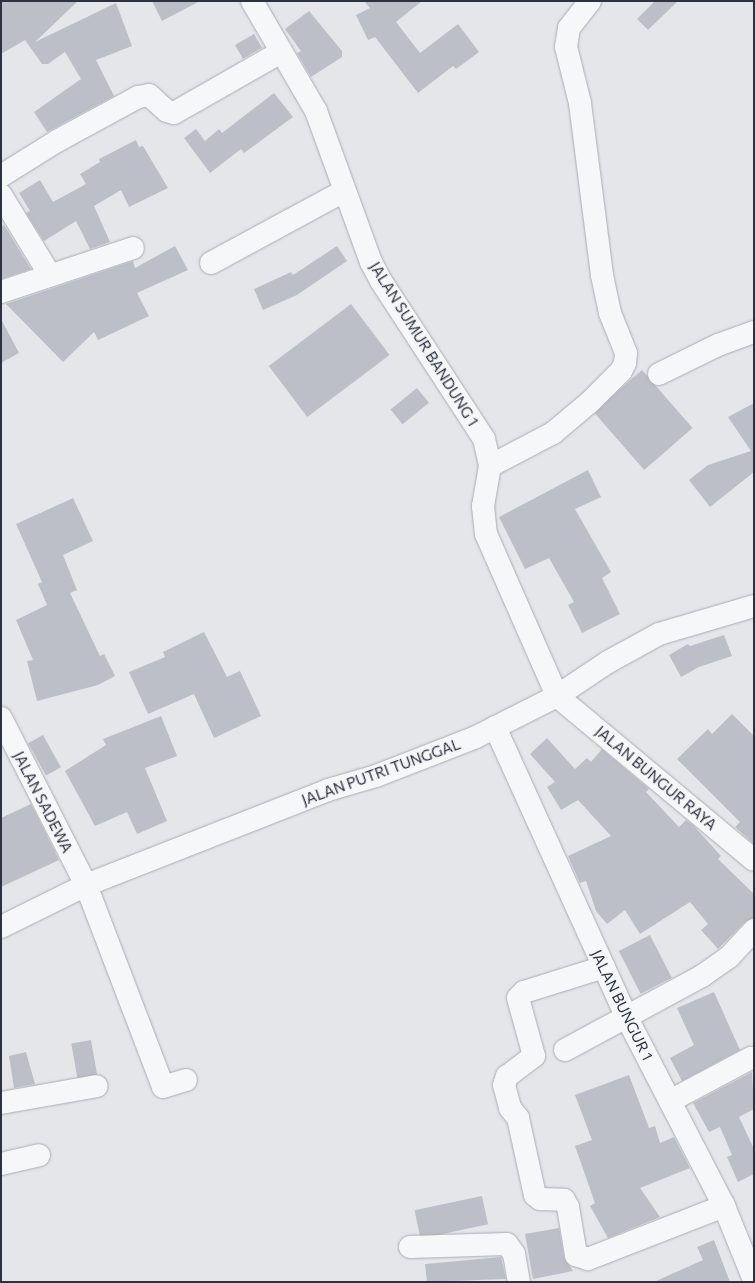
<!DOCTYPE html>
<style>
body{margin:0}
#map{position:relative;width:755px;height:1283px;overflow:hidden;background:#e4e6ea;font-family:Commissioner,sans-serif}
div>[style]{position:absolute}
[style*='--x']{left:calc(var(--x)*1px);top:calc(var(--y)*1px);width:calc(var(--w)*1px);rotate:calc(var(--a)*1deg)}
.building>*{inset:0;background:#bcbfc7;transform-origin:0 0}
.roads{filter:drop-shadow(0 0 1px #a9acb4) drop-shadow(0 0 1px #a9acb4)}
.minor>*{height:22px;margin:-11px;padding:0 11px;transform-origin:11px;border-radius:11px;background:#f6f7f9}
span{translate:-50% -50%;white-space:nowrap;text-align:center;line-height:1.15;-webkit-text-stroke:3px #f3f5f8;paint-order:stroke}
.street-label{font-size:15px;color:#2d3241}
.frame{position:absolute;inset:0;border:2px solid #2d3241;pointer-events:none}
</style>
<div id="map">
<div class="building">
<i style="clip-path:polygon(1px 1px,78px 1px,35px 42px,116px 3px,132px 46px,96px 60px,114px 96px,47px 132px,34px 112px,81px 79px,65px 52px,48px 64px,42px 64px,25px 40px,1px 54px)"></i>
<i style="clip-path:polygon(152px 1px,200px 1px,162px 21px)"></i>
<i style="clip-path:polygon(364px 1px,422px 1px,396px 22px,420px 53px,458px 24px,479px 52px,456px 69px,453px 66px,418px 93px,375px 37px,368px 40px,356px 15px,370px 8px)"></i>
<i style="clip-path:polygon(655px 1px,678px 1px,648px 30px,637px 19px)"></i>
<i style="clip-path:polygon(309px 11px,342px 51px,342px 57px,311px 77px,297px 53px,301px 51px,285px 29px)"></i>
<i style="left:254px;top:34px;width:16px;height:22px;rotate:60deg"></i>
<i style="clip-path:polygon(274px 93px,293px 117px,244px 153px,241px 149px,210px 173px,184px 138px,196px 129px,205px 141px,219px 129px,222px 133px)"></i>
<i style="clip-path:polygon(136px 140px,139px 147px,143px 146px,168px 188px,129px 207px,121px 190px,94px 206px,110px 242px,90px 249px,76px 221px,44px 241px,26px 213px,30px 211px,19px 193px,40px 180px,53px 202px,86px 184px,80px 174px,100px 162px,99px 159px)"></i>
<i style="clip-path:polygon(4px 225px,31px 269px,1px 279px,1px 227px)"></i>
<i style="clip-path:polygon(175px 246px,188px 270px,137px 293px,149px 316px,98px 340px,94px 332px,63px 362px,6px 304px,133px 261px,135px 268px)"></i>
<i style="clip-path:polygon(337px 246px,347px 261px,297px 295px,263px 310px,254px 289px,291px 272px,293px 275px)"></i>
<i style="left:351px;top:304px;width:64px;height:103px;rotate:53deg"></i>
<i style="clip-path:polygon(1px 319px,19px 353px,1px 363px)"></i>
<i style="left:642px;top:370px;width:77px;height:64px;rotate:49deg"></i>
<i style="left:417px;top:388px;width:19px;height:34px;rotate:51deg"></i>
<i style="clip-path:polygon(754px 403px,754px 472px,710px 507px,689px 480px,708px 465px,751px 451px,728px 417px)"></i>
<i style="clip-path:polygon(588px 470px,601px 497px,575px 509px,611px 572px,602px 578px,620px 614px,582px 633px,568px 605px,574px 602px,549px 558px,525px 569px,499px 517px)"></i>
<i style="clip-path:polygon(73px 498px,93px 541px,63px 555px,77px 590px,70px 593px,100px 656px,104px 654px,115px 676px,98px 685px,37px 701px,27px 661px,33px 660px,16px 620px,47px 605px,38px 584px,42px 582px,16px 524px)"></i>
<i style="clip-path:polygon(204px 632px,227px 677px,240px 671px,261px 716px,214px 738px,194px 694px,148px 714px,129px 672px,165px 657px,163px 652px)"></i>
<i style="clip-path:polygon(724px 635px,732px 656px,699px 667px,681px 677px,669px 655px,688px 644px,690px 646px)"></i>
<i style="clip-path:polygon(732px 714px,754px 736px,754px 844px,735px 827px,740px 822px,677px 759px,708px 729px,712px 734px)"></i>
<i style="clip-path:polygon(161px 716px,177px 756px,145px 768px,167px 821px,137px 834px,127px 812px,95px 826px,65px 771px,106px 745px,103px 739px)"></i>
<i style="left:43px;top:735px;width:37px;height:17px;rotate:61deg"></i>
<i style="clip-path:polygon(547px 738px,575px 769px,587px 758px,591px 762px,602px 749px,649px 789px,646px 792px,679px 827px,686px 820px,693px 825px,721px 856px,718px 859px,754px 894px,754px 918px,745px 922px,718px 949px,701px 930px,708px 924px,690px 902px,640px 934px,625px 910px,607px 924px,596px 911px,586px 881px,580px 883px,568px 856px,611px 836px,578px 800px,561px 810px,547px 787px,555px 782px,530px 754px)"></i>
<i style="clip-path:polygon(31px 804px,59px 860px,1px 887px,1px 818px)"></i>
<i style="left:650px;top:935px;width:48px;height:35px;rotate:63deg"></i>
<i style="clip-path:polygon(714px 992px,740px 1050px,682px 1081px,670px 1058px,694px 1045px,677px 1008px)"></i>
<i style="left:91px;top:1040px;width:35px;height:20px;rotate:80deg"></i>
<i style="clip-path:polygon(26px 1052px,35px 1084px,14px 1088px,9px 1056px)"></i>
<i style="clip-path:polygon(752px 1072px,754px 1109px,739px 1117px,754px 1149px,754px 1174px,738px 1182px,727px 1157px,732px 1155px,720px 1127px,709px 1132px,693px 1103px)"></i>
<i style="clip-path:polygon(629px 1075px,649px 1128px,655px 1126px,660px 1143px,674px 1137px,690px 1168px,640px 1188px,660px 1217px,608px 1238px,590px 1206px,595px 1203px,575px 1146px,592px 1140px,575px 1095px)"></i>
<i style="left:482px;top:1196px;width:29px;height:69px;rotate:78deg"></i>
<i style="clip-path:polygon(559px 1228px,564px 1257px,573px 1271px,533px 1279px,525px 1234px)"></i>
<i style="clip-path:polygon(714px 1240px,730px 1282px,654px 1282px,703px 1260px,697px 1247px)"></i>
<i style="clip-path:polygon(501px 1257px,506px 1279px,427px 1282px,425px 1264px)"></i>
</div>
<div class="roads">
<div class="minor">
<i style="--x:252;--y:1;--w:127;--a:59.8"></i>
<i style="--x:316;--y:111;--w:161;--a:70"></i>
<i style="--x:371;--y:262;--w:21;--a:62"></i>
<i style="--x:381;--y:281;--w:189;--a:56.9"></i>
<i style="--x:484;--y:439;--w:28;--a:77"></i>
<i style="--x:490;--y:466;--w:41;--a:99.9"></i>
<i style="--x:483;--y:506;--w:28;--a:84"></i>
<i style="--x:486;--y:534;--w:177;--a:66.3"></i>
<i style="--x:557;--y:696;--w:256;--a:39.8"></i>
<i style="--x:1;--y:176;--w:66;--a:-32"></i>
<i style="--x:57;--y:141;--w:92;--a:-28.5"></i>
<i style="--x:138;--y:97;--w:11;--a:-10"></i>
<i style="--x:149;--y:95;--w:24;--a:42"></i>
<i style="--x:167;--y:111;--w:7;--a:16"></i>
<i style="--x:174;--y:113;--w:123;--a:-29.7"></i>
<i style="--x:1;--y:195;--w:94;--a:58.5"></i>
<i style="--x:211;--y:263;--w:151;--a:-28.4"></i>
<i style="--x:1;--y:292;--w:139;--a:-18.4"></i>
<i style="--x:659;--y:374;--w:66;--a:-26.2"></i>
<i style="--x:718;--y:345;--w:38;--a:-20"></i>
<i style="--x:490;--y:466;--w:71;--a:-27.6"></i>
<i style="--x:553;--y:433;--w:48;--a:-40"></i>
<i style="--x:590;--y:402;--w:44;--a:-45"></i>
<i style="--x:621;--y:371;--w:9;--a:-63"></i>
<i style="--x:625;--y:363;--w:10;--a:-84"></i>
<i style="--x:626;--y:353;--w:43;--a:-111.8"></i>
<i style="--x:610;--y:313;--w:39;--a:-102"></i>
<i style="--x:602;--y:275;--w:173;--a:-97.3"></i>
<i style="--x:580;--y:103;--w:58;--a:-104"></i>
<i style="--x:566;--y:47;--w:19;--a:-81"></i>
<i style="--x:569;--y:28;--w:34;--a:-52"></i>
<i style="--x:1;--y:718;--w:187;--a:63"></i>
<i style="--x:86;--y:885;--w:216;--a:69.1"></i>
<i style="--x:163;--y:1087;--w:24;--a:-17"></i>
<i style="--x:495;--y:727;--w:317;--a:65.6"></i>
<i style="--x:626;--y:1016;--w:214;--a:62.7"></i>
<i style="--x:724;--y:1206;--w:80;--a:67.9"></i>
<i style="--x:1;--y:927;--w:95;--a:-26.3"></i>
<i style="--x:86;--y:885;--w:260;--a:-21.4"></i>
<i style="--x:328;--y:790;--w:50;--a:-16.3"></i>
<i style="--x:376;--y:776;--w:107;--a:-21.3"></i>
<i style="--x:476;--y:737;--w:91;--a:-26.8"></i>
<i style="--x:557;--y:696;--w:61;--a:-33.7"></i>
<i style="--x:608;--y:662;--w:58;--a:-28.8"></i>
<i style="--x:659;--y:634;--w:99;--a:-16.4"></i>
<i style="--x:604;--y:967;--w:84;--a:162.6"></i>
<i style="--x:524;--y:992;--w:8;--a:135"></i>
<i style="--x:518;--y:998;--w:60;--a:74.6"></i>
<i style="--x:534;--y:1056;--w:34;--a:143"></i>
<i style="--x:507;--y:1076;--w:9;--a:108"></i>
<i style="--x:504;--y:1085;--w:24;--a:75"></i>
<i style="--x:510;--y:1108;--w:13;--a:51"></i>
<i style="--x:518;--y:1118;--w:79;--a:77.6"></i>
<i style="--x:535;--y:1195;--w:6;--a:39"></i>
<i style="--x:540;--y:1199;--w:24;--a:2"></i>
<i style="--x:564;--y:1200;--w:8;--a:60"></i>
<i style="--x:568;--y:1207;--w:49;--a:80.5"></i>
<i style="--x:576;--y:1255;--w:13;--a:18"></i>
<i style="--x:588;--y:1259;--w:146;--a:-21.3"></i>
<i style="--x:565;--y:1050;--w:156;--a:-28.4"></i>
<i style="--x:702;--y:976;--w:33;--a:-35"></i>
<i style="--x:729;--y:957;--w:37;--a:-47"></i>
<i style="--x:670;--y:1101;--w:92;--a:-28"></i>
<i style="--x:1;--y:1103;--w:97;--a:-10"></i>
<i style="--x:1;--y:1164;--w:39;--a:-13"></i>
<i style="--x:410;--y:1247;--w:97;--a:-1.8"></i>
<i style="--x:507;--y:1244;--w:12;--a:55"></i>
<i style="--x:514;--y:1254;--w:28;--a:80"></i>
</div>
</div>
<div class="street-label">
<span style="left:424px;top:344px;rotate:58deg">JALAN SUMUR BANDUNG 1</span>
<span style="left:381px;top:772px;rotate:-20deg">JALAN PUTRI TUNGGAL</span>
<span style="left:656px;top:778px;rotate:40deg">JALAN BUNGUR RAYA</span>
<span style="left:43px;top:802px;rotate:63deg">JALAN SADEWA</span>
<span style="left:622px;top:1005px;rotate:64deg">JALAN BUNGUR 1</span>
</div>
<div class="frame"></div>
</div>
